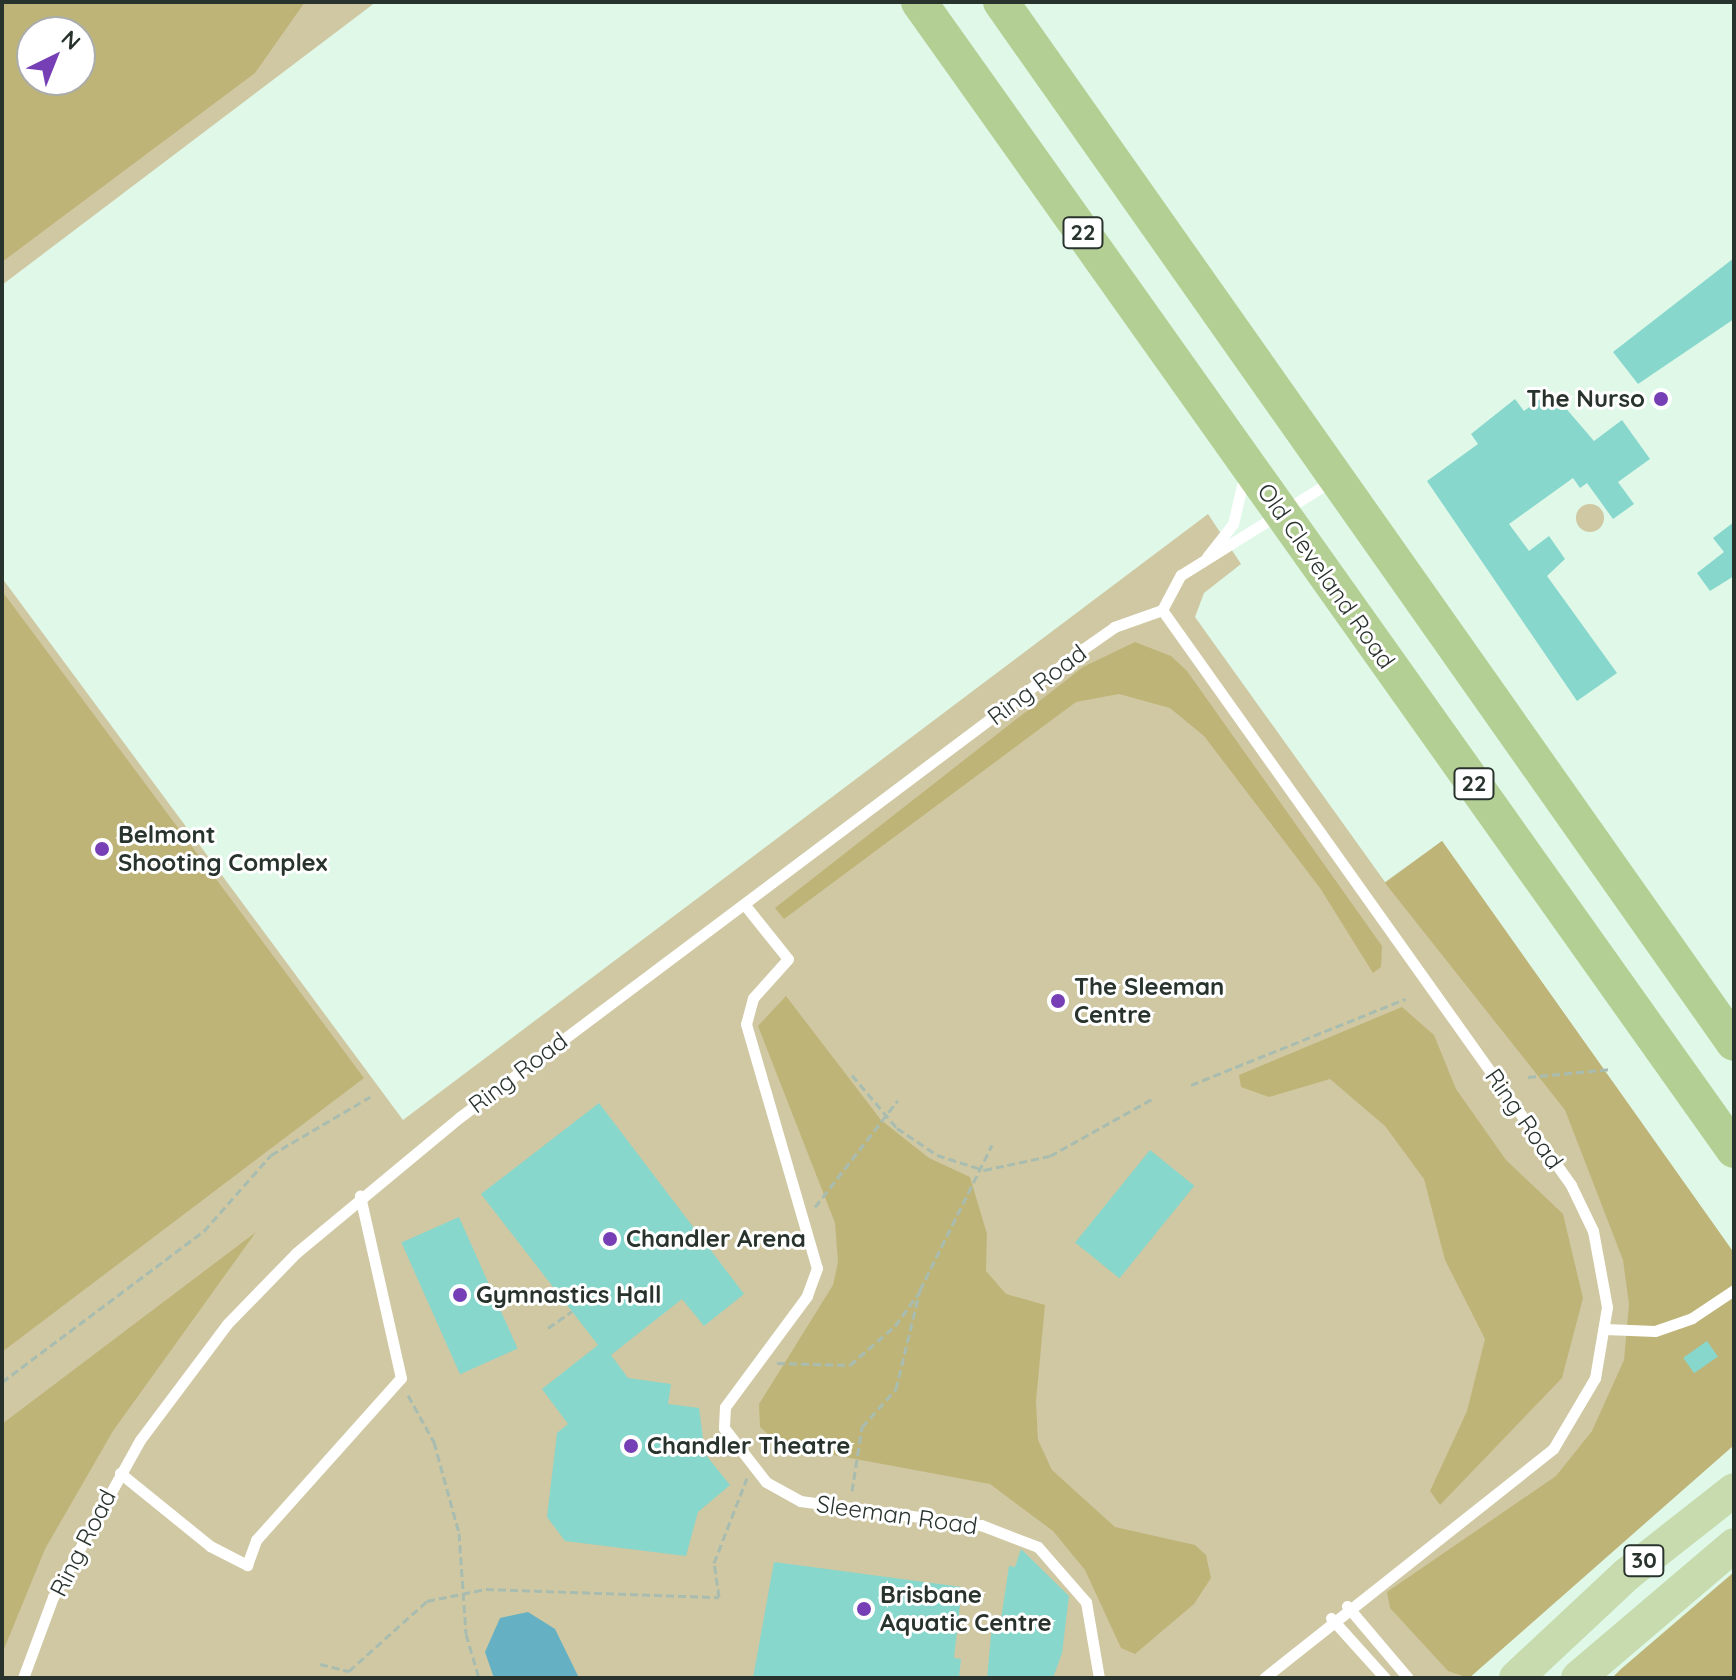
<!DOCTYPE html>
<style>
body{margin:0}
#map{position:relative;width:1736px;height:1680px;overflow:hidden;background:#dff8e8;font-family:Quicksand,sans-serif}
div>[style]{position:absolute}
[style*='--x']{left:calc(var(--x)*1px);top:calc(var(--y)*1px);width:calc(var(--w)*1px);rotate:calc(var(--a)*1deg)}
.green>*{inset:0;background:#cfc8a3}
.round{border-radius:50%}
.forest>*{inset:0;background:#bfb478}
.water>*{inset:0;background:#65b1c3}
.building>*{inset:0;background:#87d7cd;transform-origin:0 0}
.path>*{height:3px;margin-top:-1.5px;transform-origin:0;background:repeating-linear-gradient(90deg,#a8bcb0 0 8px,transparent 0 12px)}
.service>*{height:11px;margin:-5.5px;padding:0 5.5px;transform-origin:5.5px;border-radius:5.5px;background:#fff}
.primary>*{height:34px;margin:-17px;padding:0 17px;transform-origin:17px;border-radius:17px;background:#c7dbae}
.trunk>*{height:36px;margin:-18px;padding:0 18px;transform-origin:18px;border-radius:18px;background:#b4cf93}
.dots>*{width:22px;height:22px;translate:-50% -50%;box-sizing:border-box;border:4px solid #fff;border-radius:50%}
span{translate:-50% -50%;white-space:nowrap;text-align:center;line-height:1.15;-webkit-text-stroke:6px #fff;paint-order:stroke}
.shield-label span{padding:2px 6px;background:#fff;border:2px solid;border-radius:6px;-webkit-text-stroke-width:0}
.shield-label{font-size:22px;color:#29332d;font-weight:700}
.poi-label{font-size:24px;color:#29332d;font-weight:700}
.right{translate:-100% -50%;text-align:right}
.left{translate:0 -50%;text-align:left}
.street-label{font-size:24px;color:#29332d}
.frame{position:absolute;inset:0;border:4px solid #29332d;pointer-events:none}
.north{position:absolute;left:16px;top:16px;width:80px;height:80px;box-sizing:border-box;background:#fff;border:2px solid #a9adab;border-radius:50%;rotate:43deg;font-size:22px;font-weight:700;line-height:32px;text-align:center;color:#29332d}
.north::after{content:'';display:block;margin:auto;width:28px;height:36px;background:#773fb5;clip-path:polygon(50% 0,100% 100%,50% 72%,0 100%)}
</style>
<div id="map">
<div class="green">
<i style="clip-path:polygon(evenodd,2px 2px,376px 2px,2px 285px,2px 2px,32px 32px,80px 32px,80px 80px,32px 80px,32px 32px)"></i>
<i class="round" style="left:1576px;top:504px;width:28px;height:28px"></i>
<i style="clip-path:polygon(1208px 514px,1241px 564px,1204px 593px,1195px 617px,1385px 882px,1442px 841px,1734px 1253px,1734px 1445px,1469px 1678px,2px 1678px,2px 578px,403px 1120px)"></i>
</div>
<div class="forest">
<i style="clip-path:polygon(evenodd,2px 2px,305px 2px,255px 73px,2px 262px,2px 2px,80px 32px,80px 80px,32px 80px,32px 32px,80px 32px)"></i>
<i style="clip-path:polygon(2px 591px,364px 1078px,2px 1352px)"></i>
<i style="clip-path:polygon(1135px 642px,1171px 656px,1187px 671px,1382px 946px,1381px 967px,1373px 973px,1320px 888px,1204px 736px,1170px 708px,1119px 694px,1076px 702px,784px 919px,775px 908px,1083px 667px)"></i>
<i style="clip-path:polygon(1442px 841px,1734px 1253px,1734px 1445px,1469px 1678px,1448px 1671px,1390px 1608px,1387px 1592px,1556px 1476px,1592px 1431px,1624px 1360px,1629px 1304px,1623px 1260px,1565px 1110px,1385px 883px)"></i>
<i style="clip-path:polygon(786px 996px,881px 1120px,929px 1158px,970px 1177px,987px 1234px,986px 1271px,1006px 1294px,1045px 1305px,1036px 1401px,1038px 1440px,1052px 1470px,1115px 1527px,1195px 1545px,1206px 1555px,1211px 1578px,1194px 1604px,1135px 1654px,1121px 1648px,1085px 1570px,1053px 1531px,990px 1484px,780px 1445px,760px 1427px,759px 1404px,833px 1285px,838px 1262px,835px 1223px,758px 1026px)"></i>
<i style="clip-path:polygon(1402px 1007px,1434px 1035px,1456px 1089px,1506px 1160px,1563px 1214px,1583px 1298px,1562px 1378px,1440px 1505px,1430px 1491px,1467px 1411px,1485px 1339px,1445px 1260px,1424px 1179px,1385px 1126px,1330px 1079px,1269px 1097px,1241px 1087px,1239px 1075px)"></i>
<i style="clip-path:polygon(256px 1232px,113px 1431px,45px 1549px,2px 1654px,2px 1424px)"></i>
<i style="clip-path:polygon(1734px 1572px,1734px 1678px,1612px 1678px,1621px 1669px)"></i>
</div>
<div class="water">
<i style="clip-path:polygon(528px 1612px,555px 1629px,579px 1678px,494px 1678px,485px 1652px,500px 1618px)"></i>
</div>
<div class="building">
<i style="clip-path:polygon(1734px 258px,1734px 319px,1638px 384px,1613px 352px)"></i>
<i style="clip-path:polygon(1551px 391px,1594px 441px,1622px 420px,1650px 459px,1618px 482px,1634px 504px,1613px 519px,1587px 483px,1580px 488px,1573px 478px,1509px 524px,1529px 551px,1549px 536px,1565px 559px,1547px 576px,1617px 673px,1577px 701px,1427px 481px,1478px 444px,1471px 434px,1515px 399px,1524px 411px)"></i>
<i style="clip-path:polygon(1734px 522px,1734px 576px,1710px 591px,1697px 573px,1724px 552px,1713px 538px)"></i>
<i style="clip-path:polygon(599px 1103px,744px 1294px,704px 1326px,682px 1299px,611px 1355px,628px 1378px,671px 1384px,668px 1404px,699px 1408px,705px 1454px,730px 1485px,698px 1512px,686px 1556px,565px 1541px,547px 1517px,557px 1433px,568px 1424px,542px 1389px,598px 1345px,481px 1194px)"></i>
<i style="left:1150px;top:1150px;width:57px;height:119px;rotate:39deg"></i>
<i style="left:459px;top:1217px;width:144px;height:63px;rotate:66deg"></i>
<i style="left:1707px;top:1341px;width:19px;height:29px;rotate:55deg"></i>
<i style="clip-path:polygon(1021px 1549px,1069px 1596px,1062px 1653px,1053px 1678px,987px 1678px,992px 1625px,1000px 1626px,1009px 1566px,1015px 1567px)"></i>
<i style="clip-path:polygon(774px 1562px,962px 1587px,954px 1658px,961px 1659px,959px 1678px,753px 1678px)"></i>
</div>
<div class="path">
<i style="--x:852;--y:1075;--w:70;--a:49.7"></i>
<i style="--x:897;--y:1128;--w:48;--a:34"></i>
<i style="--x:937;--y:1155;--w:49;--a:17.7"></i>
<i style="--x:984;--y:1170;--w:67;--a:-12"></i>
<i style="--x:1050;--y:1156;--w:117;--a:-29.2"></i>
<i style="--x:1528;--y:1077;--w:84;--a:-5.4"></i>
<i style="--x:1191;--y:1085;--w:231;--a:-21.9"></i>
<i style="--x:815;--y:1207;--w:135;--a:-52.2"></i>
<i style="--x:548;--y:1328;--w:29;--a:-35"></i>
<i style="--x:777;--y:1363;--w:73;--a:1.6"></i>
<i style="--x:850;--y:1365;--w:60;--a:-40.9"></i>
<i style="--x:895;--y:1326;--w:39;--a:-54"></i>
<i style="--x:2;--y:1382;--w:252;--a:-36.8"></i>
<i style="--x:204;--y:1231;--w:101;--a:-48.6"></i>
<i style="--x:271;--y:1155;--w:115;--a:-30.4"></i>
<i style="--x:408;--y:1395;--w:54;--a:61"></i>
<i style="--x:434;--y:1442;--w:94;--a:74.6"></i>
<i style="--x:459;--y:1533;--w:101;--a:86"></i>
<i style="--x:466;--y:1634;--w:46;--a:73.5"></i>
<i style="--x:852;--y:1491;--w:65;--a:-81.1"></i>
<i style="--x:862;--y:1427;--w:51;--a:-48.2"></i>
<i style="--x:896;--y:1389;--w:102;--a:-76.4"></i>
<i style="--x:920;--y:1290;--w:162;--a:-63.6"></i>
<i style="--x:320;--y:1664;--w:30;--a:14"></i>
<i style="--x:349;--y:1671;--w:105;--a:-41.9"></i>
<i style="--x:427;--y:1601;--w:60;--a:-11.5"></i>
<i style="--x:486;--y:1589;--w:233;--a:2"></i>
<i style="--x:719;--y:1597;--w:34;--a:-98"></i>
<i style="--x:714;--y:1563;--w:91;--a:-68.8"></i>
</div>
<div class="service">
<i style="--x:1207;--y:557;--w:42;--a:-51.8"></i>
<i style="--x:1233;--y:524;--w:52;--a:-76.8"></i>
<i style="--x:744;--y:904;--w:70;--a:51.3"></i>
<i style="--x:788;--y:959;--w:52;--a:131.9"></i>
<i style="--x:753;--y:998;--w:27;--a:105"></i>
<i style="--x:746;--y:1024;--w:254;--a:73.8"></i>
<i style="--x:817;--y:1268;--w:30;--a:110"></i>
<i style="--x:807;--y:1296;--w:138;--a:126.5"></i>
<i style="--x:725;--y:1407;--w:21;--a:93"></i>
<i style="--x:724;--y:1428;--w:68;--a:52.1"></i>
<i style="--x:766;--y:1482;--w:39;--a:29"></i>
<i style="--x:800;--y:1501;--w:183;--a:7.6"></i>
<i style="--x:981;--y:1525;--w:61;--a:21.1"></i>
<i style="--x:1038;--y:1547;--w:73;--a:48.9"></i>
<i style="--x:1086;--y:1602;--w:77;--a:80.3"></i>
<i style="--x:1605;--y:1329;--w:50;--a:2.3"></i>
<i style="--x:1655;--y:1331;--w:39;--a:-19"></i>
<i style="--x:1692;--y:1318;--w:50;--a:-33.7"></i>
<i style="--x:120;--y:1473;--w:116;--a:39"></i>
<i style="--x:210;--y:1546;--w:42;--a:27.2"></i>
<i style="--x:247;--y:1565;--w:27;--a:-70"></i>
<i style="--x:256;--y:1540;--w:217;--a:-48.2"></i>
<i style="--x:401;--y:1378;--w:187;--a:-102.7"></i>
<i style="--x:1347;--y:1606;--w:94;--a:49.7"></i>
<i style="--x:1331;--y:1618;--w:81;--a:48"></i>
<i style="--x:23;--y:1678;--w:86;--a:-69.7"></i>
<i style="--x:53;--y:1597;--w:179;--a:-61"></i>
<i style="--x:140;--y:1440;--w:145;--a:-53.1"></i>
<i style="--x:227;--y:1324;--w:99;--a:-45.8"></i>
<i style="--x:296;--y:1253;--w:213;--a:-39.7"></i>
<i style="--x:460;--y:1117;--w:779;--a:-36.91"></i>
<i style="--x:1083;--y:649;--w:38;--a:-35"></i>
<i style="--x:1114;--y:627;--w:51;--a:-19.5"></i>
<i style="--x:1264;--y:1678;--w:369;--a:-38.4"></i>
<i style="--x:1553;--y:1449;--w:82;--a:-59.4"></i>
<i style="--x:1595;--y:1378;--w:72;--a:-80.4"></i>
<i style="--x:1607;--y:1307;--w:77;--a:-100.4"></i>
<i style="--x:1593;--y:1231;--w:51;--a:-115.6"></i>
<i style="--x:1571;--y:1185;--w:706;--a:-125.42"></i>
<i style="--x:1162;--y:610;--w:40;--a:-62"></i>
<i style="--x:1181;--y:575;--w:179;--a:-32"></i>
</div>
<div class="primary">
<i style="--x:1516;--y:1678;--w:151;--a:-43.1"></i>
<i style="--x:1626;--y:1575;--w:137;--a:-38.2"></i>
<i style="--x:1578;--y:1678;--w:205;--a:-40.4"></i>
</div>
<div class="trunk">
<i style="--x:919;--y:2;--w:1408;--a:54.63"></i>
<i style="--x:1001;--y:2;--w:1273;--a:54.85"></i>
</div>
<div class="dots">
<i style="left:1661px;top:399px;background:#773fb5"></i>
<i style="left:102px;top:849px;background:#773fb5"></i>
<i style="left:1058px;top:1001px;background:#773fb5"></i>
<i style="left:610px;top:1239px;background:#773fb5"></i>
<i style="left:460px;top:1295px;background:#773fb5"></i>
<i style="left:631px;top:1446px;background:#773fb5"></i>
<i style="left:864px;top:1609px;background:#773fb5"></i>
</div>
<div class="shield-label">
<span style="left:1083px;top:233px">22</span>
<span style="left:1474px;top:784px">22</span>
<span style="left:1644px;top:1561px">30</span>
</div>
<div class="poi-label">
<span class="right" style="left:1645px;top:399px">The Nurso</span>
<span class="left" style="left:118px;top:849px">Belmont<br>Shooting Complex</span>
<span class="left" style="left:1074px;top:1001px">The Sleeman<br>Centre</span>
<span class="left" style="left:626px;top:1239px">Chandler Arena</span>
<span class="left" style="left:476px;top:1295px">Gymnastics Hall</span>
<span class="left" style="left:647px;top:1446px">Chandler Theatre</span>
<span class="left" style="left:880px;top:1609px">Brisbane<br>Aquatic Centre</span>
</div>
<div class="street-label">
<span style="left:1326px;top:576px;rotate:55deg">Old Cleveland Road</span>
<span style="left:1037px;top:685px;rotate:-37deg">Ring Road</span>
<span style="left:518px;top:1073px;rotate:-37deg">Ring Road</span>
<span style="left:1524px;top:1119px;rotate:55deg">Ring Road</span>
<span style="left:897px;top:1515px;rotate:8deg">Sleeman Road</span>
<span style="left:83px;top:1543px;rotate:-63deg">Ring Road</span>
</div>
<div class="frame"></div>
<div class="north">N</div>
</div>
